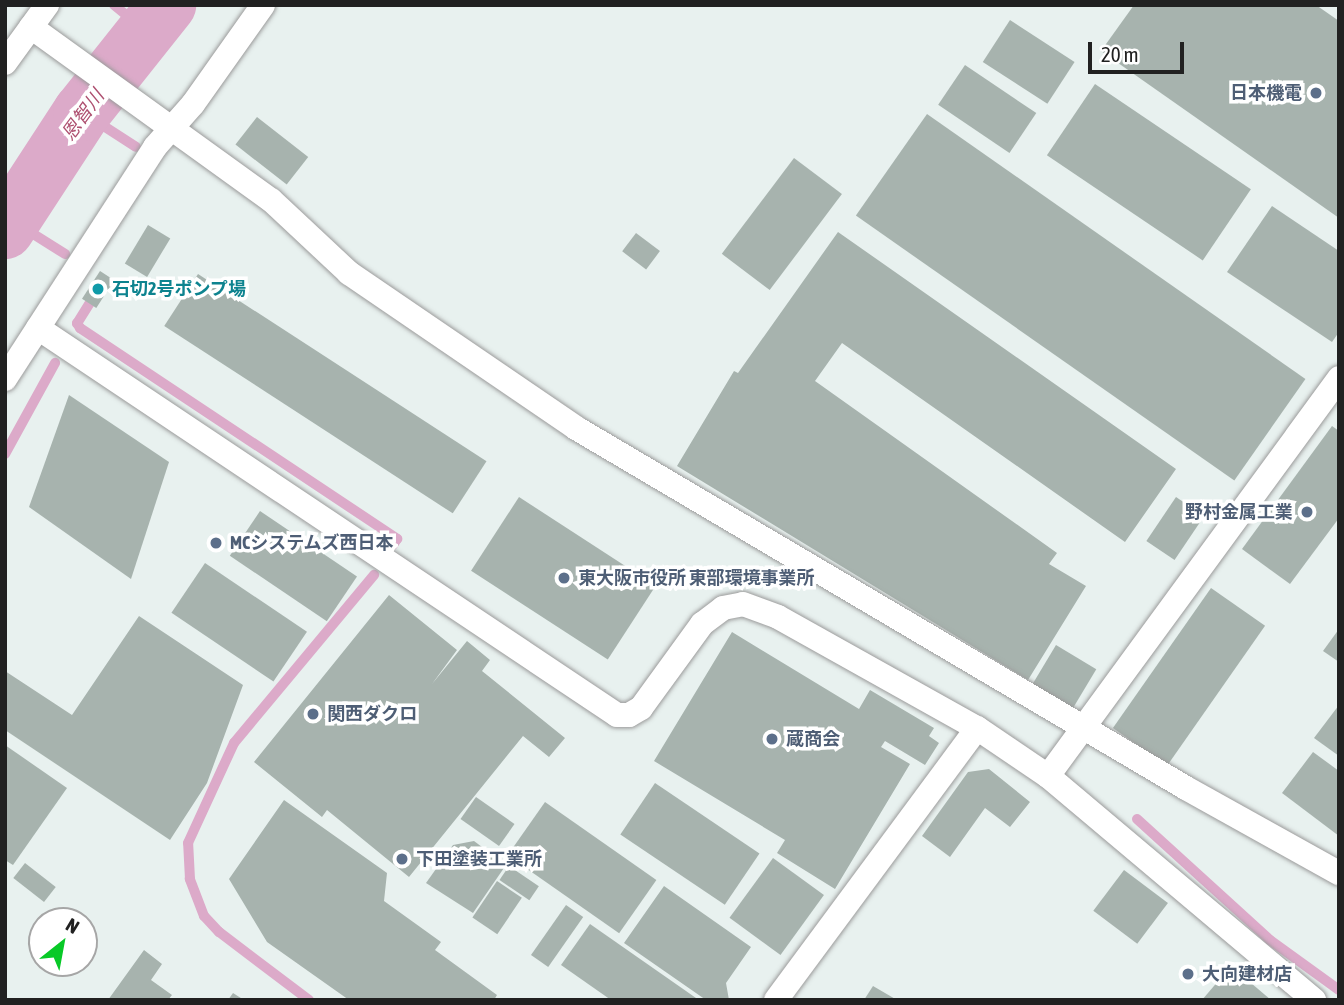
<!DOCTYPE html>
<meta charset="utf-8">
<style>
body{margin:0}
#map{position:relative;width:1344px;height:1005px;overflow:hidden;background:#e8f1ef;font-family:"Asap Condensed","Noto Sans JP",sans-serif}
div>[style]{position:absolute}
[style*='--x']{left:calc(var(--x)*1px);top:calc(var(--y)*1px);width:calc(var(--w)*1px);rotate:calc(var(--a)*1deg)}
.stream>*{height:10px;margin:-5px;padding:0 5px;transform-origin:5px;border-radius:5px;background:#dcaac9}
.river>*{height:58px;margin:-29px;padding:0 29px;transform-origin:29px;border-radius:29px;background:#dcaac9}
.building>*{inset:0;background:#a7b3ae;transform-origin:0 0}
.roads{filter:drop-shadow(0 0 2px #9b9b9b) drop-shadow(0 0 2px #9b9b9b)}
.minor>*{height:24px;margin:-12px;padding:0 12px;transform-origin:12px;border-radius:12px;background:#fff}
.dots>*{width:19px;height:19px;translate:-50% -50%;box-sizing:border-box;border:4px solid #fff;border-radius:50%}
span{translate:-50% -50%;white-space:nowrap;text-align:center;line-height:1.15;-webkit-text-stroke:7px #fff;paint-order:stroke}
.service-label{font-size:18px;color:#4e5e75;font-weight:700}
.right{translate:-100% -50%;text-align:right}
.left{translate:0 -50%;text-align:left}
.culture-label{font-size:18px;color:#0d838f;font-weight:700}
.water-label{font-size:19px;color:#ae5070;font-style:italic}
.frame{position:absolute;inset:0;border:7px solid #212121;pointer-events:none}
.north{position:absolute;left:28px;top:907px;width:70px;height:70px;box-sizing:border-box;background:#fff;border:2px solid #a6a6a6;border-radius:50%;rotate:31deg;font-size:19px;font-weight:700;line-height:28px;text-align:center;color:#212121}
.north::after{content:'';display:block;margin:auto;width:24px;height:32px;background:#08c927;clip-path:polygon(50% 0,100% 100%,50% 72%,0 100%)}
.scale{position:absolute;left:1088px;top:42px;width:96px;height:32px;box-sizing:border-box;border:4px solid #212121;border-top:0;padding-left:9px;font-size:21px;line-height:24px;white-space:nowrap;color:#212121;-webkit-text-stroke:5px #fff;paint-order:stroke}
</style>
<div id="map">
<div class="stream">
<i style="--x:114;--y:5;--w:43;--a:39.3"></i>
<i style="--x:82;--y:112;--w:64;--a:32.9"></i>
<i style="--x:11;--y:220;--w:64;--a:32.2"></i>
<i style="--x:96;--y:293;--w:36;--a:122"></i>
<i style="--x:77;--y:323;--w:6;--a:59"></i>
<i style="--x:80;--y:328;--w:381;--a:33.6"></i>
<i style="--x:397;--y:539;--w:7;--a:124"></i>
<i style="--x:5;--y:454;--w:104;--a:-61.2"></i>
<i style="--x:1137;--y:819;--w:180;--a:42.3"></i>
<i style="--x:1270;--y:940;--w:85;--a:35.9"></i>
<i style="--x:309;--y:1000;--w:113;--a:-142.9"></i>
<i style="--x:219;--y:932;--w:22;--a:-133"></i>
<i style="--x:204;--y:916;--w:40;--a:-111"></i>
<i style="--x:190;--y:879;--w:36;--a:-93"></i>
<i style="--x:188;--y:843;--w:110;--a:-65.3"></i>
<i style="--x:234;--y:743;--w:219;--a:-50.2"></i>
</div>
<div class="river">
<i style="--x:5;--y:230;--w:141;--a:-56.9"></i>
<i style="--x:82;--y:112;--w:137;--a:-51.5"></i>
</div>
<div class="building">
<i style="clip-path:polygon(1134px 5px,1316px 5px,1339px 21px,1339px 218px,1101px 51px)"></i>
<i style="left:1010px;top:20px;width:77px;height:50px;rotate:33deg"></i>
<i style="left:965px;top:65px;width:86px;height:48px;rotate:34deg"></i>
<i style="left:1095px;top:84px;width:188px;height:86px;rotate:34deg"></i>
<i style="left:927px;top:114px;width:462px;height:124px;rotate:35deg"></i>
<i style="left:257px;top:117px;width:65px;height:35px;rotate:38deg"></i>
<i style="left:794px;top:158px;width:60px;height:120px;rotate:37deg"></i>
<i style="clip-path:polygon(1272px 206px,1339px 251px,1339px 332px,1332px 342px,1227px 272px)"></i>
<i style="left:148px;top:225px;width:26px;height:45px;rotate:31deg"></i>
<i style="clip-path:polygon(838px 232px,1176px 469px,1125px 542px,842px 343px,815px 381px,1057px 553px,1049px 564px,1086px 586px,1028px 680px,677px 466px,734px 371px,738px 373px)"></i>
<i style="left:636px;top:233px;width:30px;height:23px;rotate:37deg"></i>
<i style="left:100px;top:271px;width:17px;height:33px;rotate:33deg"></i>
<i style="left:198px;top:274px;width:344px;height:62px;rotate:33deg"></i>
<i style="clip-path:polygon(69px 395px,169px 462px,131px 579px,29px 507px)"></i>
<i style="clip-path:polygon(1332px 426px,1339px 431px,1339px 518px,1290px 584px,1242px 549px)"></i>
<i style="left:519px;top:497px;width:163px;height:88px;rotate:33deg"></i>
<i style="left:1176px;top:497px;width:34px;height:53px;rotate:34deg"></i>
<i style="left:260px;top:511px;width:117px;height:54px;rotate:34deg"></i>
<i style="left:205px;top:563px;width:123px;height:60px;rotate:34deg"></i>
<i style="left:1211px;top:588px;width:66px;height:171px;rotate:35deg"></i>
<i style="clip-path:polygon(389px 595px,457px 650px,432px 684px,467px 641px,490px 660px,482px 671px,565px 738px,549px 757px,523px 736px,409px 877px,327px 810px,322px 817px,254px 762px)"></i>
<i style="clip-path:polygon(139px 616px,243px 685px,207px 783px,170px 840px,5px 730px,5px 671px,72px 715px)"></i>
<i style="clip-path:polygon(1339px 629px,1339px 662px,1323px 651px)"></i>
<i style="clip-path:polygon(732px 632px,859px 709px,870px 690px,934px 728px,929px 736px,939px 743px,925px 765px,885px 741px,881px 747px,910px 764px,835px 889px,777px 853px,785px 840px,654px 761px)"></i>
<i style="left:1056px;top:645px;width:47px;height:46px;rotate:31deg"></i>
<i style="clip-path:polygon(1339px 705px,1339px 756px,1314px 738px)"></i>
<i style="clip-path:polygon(5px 745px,67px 788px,13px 865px,5px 860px)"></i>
<i style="clip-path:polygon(1313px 752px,1339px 771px,1339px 836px,1282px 793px)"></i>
<i style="clip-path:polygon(989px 769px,1030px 802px,1010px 827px,985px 808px,950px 857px,922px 836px,968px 772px)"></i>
<i style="left:655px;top:783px;width:126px;height:62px;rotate:34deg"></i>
<i style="left:476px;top:797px;width:47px;height:27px;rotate:35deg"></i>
<i style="clip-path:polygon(284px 800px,387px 873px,384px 901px,441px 942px,435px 950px,497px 995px,494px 1000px,349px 1000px,267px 942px,229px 879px)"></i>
<i style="left:545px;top:802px;width:136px;height:65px;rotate:35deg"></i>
<i style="clip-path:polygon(474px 841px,506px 865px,473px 913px,426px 883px,453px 845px)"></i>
<i style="left:773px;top:858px;width:63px;height:74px;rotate:36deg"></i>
<i style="left:25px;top:863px;width:39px;height:19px;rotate:38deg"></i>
<i style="left:509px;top:866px;width:36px;height:17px;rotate:34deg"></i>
<i style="left:1124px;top:870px;width:55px;height:51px;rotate:37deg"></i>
<i style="left:497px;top:881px;width:30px;height:44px;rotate:34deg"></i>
<i style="clip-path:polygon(664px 886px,751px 947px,726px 983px,729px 1000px,706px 1000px,624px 943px)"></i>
<i style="left:566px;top:905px;width:21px;height:61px;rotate:35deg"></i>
<i style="clip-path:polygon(590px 924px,696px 998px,695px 1000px,611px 1000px,561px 965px)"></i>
<i style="clip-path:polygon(144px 950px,162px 964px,151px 980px,172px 995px,168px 1000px,108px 1000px)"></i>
<i style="clip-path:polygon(1231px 966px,1271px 1000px,1202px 1000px)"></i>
<i style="clip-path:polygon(873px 986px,897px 1000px,864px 1000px)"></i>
<i style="clip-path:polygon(233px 993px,244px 1000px,228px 1000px)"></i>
</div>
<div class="roads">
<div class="minor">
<i style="--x:31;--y:27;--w:296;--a:35.8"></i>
<i style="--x:271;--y:200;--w:107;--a:43.1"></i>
<i style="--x:349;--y:273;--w:275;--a:34.3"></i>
<i style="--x:576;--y:428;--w:708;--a:30.55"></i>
<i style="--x:1186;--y:788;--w:175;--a:29.1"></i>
<i style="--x:5;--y:63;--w:72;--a:-54.1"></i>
<i style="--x:38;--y:328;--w:696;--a:33.76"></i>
<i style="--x:617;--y:715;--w:12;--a:0"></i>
<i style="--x:629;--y:715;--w:14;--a:-30"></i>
<i style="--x:641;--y:708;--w:104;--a:-54"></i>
<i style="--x:702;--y:624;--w:26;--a:-37"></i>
<i style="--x:723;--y:608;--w:20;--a:-11"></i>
<i style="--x:743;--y:604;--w:37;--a:20"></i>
<i style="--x:778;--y:617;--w:228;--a:29.2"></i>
<i style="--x:977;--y:728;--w:86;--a:34.1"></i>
<i style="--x:1048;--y:776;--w:348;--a:40.1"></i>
<i style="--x:5;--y:379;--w:276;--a:-57.1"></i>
<i style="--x:155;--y:147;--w:57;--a:-48.5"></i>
<i style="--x:193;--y:104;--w:121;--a:-54.7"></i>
<i style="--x:1048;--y:776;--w:493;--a:-53.8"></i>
<i style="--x:776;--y:1000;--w:338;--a:-53.5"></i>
</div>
</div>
<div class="dots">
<i style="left:1316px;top:93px;background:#5c6f8a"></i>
<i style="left:98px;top:289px;background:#0f9aa8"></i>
<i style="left:1307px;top:512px;background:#5c6f8a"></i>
<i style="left:216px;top:543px;background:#5c6f8a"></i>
<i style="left:564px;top:578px;background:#5c6f8a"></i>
<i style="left:313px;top:714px;background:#5c6f8a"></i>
<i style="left:772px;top:739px;background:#5c6f8a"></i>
<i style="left:402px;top:859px;background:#5c6f8a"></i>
<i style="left:1188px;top:974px;background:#5c6f8a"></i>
</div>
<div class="service-label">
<span class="right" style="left:1302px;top:93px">日本機電</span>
<span class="right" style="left:1293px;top:512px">野村金属工業</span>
<span class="left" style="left:230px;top:543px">MCシステムズ西日本</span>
<span class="left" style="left:578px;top:578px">東大阪市役所 東部環境事業所</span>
<span class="left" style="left:327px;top:714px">関西ダクロ</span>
<span class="left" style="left:786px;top:739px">蔵商会</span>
<span class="left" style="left:416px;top:859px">下田塗装工業所</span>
<span class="left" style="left:1202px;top:974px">大向建材店</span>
</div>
<div class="culture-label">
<span class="left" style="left:112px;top:289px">石切2号ポンプ場</span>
</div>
<div class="water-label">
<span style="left:83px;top:115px;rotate:-54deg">恩智川</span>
</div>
<div class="frame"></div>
<div class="north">N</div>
<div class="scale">20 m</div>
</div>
